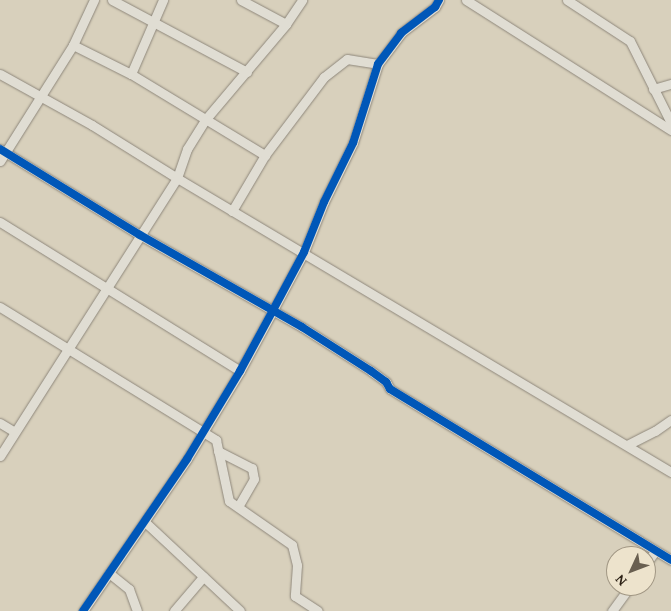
<!DOCTYPE html>
<style>
body{margin:0}
#map{position:relative;width:671px;height:611px;overflow:hidden;background:#d8d0bc;font-family:"Gentium Book Plus",serif}
div>[style]{position:absolute}
[style*='--x']{left:calc(var(--x)*1px);top:calc(var(--y)*1px);width:calc(var(--w)*1px);rotate:calc(var(--a)*1deg)}
.roads{filter:drop-shadow(0 0 1px #8e877b) drop-shadow(0 0 1px #8e877b)}
.minor>*{height:9px;margin:-4.5px;padding:0 4.5px;transform-origin:4.5px;border-radius:4.5px;background:#e0ddd3}
.cycleway>*{height:8px;margin:-4px;padding:0 4px;transform-origin:4px;border-radius:4px;background:#0057b8}
span{translate:-50% -50%;white-space:nowrap;text-align:center;line-height:1.15;-webkit-text-stroke:4px #ede3cc;paint-order:stroke}
.north{position:absolute;left:606px;top:546px;width:50px;height:50px;box-sizing:border-box;background:#ede3cc;border:1px solid #a09683;border-radius:50%;rotate:227deg;font-size:14px;font-weight:700;line-height:20px;text-align:center;color:#2d2216}
.north::after{content:'';display:block;margin:auto;width:18px;height:22px;background:#695f50;clip-path:polygon(50% 0,100% 100%,50% 72%,0 100%)}
</style>
<div id="map">
<div class="roads">
<div class="minor">
<i style="--x:112;--y:0;--w:153;--a:28.1"></i>
<i style="--x:241;--y:0;--w:51;--a:28.1"></i>
<i style="--x:466;--y:0;--w:243;--a:32.4"></i>
<i style="--x:567;--y:0;--w:75;--a:33.1"></i>
<i style="--x:630;--y:41;--w:92;--a:63.4"></i>
<i style="--x:73;--y:45;--w:65;--a:26.6"></i>
<i style="--x:131;--y:74;--w:157;--a:31.2"></i>
<i style="--x:0;--y:74;--w:105;--a:29"></i>
<i style="--x:92;--y:125;--w:100;--a:31.9"></i>
<i style="--x:177;--y:178;--w:575;--a:30.76"></i>
<i style="--x:131;--y:74;--w:81;--a:-66.6"></i>
<i style="--x:653;--y:89;--w:19;--a:-16"></i>
<i style="--x:0;--y:149;--w:164;--a:31.6"></i>
<i style="--x:140;--y:235;--w:186;--a:29.6"></i>
<i style="--x:302;--y:327;--w:82;--a:32.5"></i>
<i style="--x:371;--y:371;--w:19;--a:36"></i>
<i style="--x:386;--y:382;--w:8;--a:60"></i>
<i style="--x:390;--y:389;--w:329;--a:31.3"></i>
<i style="--x:0;--y:161;--w:137;--a:-57.8"></i>
<i style="--x:73;--y:45;--w:50;--a:-65"></i>
<i style="--x:232;--y:211;--w:65;--a:-59.5"></i>
<i style="--x:265;--y:155;--w:98;--a:-52.9"></i>
<i style="--x:324;--y:77;--w:29;--a:-38"></i>
<i style="--x:347;--y:59;--w:31;--a:9"></i>
<i style="--x:0;--y:222;--w:282;--a:31.8"></i>
<i style="--x:0;--y:307;--w:254;--a:31.6"></i>
<i style="--x:216;--y:440;--w:62;--a:78"></i>
<i style="--x:229;--y:501;--w:77;--a:34.9"></i>
<i style="--x:292;--y:545;--w:21;--a:76"></i>
<i style="--x:297;--y:565;--w:31;--a:94"></i>
<i style="--x:295;--y:596;--w:27;--a:33"></i>
<i style="--x:0;--y:423;--w:17;--a:31"></i>
<i style="--x:627;--y:445;--w:31;--a:-27"></i>
<i style="--x:655;--y:431;--w:19;--a:-35"></i>
<i style="--x:218;--y:451;--w:38;--a:27"></i>
<i style="--x:252;--y:468;--w:11;--a:80"></i>
<i style="--x:254;--y:479;--w:32;--a:120"></i>
<i style="--x:0;--y:456;--w:330;--a:-57.5"></i>
<i style="--x:177;--y:178;--w:31;--a:-71"></i>
<i style="--x:187;--y:149;--w:34;--a:-58"></i>
<i style="--x:205;--y:120;--w:126;--a:-49.8"></i>
<i style="--x:286;--y:24;--w:29;--a:-56"></i>
<i style="--x:145;--y:522;--w:130;--a:43.1"></i>
<i style="--x:646;--y:564;--w:16;--a:-55"></i>
<i style="--x:109;--y:573;--w:26;--a:39"></i>
<i style="--x:129;--y:589;--w:23;--a:70"></i>
<i style="--x:83;--y:611;--w:184;--a:-55.6"></i>
<i style="--x:187;--y:459;--w:103;--a:-58.9"></i>
<i style="--x:240;--y:371;--w:67;--a:-61.5"></i>
<i style="--x:272;--y:312;--w:68;--a:-61.9"></i>
<i style="--x:304;--y:252;--w:54;--a:-68.2"></i>
<i style="--x:324;--y:202;--w:66;--a:-63.8"></i>
<i style="--x:353;--y:143;--w:83;--a:-72.4"></i>
<i style="--x:378;--y:64;--w:39;--a:-53"></i>
<i style="--x:401;--y:33;--w:43;--a:-37.4"></i>
<i style="--x:435;--y:7;--w:8;--a:-60"></i>
<i style="--x:174;--y:611;--w:45;--a:-49.5"></i>
<i style="--x:612;--y:611;--w:31;--a:-54"></i>
</div>
</div>
<div class="cycleway">
<i style="--x:0;--y:149;--w:164;--a:31.6"></i>
<i style="--x:140;--y:235;--w:186;--a:29.6"></i>
<i style="--x:302;--y:327;--w:82;--a:32.5"></i>
<i style="--x:371;--y:371;--w:19;--a:36"></i>
<i style="--x:386;--y:382;--w:8;--a:60"></i>
<i style="--x:390;--y:389;--w:329;--a:31.3"></i>
<i style="--x:83;--y:611;--w:184;--a:-55.6"></i>
<i style="--x:187;--y:459;--w:103;--a:-58.9"></i>
<i style="--x:240;--y:371;--w:67;--a:-61.5"></i>
<i style="--x:272;--y:312;--w:68;--a:-61.9"></i>
<i style="--x:304;--y:252;--w:54;--a:-68.2"></i>
<i style="--x:324;--y:202;--w:66;--a:-63.8"></i>
<i style="--x:353;--y:143;--w:83;--a:-72.4"></i>
<i style="--x:378;--y:64;--w:39;--a:-53"></i>
<i style="--x:401;--y:33;--w:43;--a:-37.4"></i>
<i style="--x:435;--y:7;--w:8;--a:-60"></i>
</div>
<div class="north">N</div>
</div>
